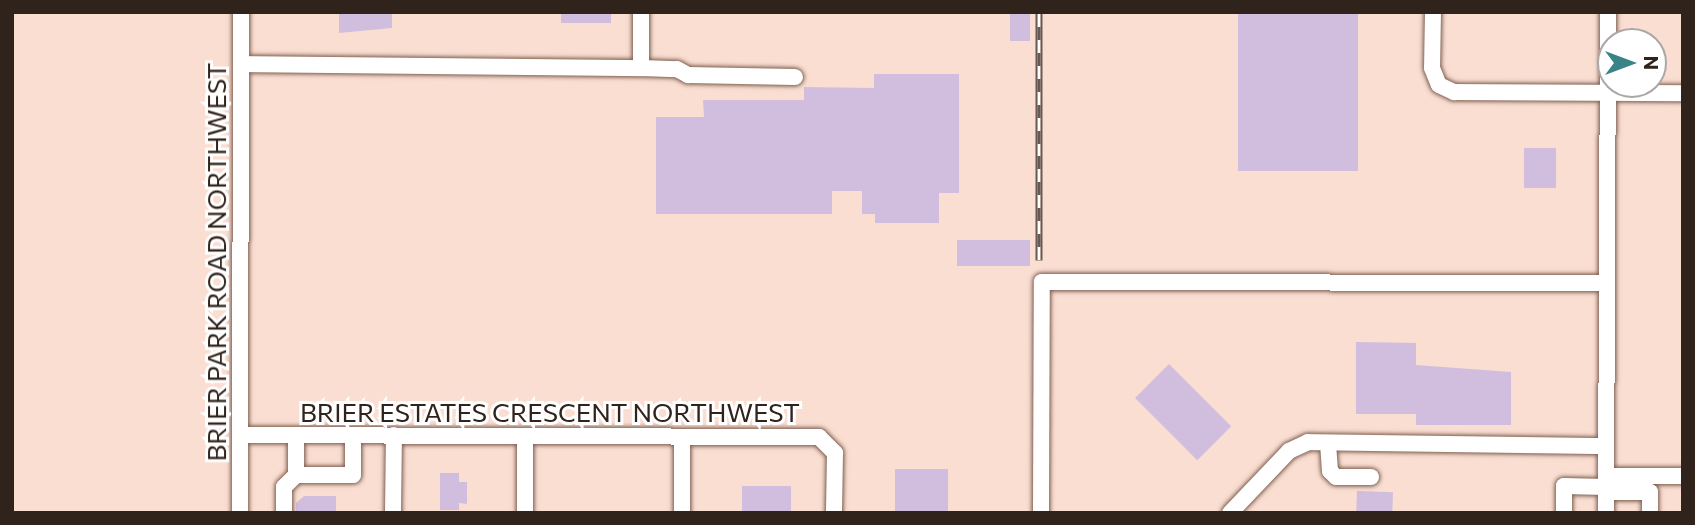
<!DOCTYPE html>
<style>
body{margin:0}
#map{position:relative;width:1695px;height:525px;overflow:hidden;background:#feeee7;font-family:Commissioner,sans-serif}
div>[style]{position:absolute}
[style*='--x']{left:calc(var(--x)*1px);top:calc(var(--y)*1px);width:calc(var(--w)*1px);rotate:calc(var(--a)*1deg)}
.built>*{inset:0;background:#faded2}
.building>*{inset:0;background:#d1bede;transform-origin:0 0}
.roads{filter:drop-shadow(0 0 2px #7f5f50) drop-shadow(0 0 2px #7f5f50)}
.minor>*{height:16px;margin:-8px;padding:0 8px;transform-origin:8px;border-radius:8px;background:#fff}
.rail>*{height:7px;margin-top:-3.5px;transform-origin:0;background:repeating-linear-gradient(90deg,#fff 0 13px,#685a53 0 26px);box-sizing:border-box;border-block:2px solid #685a53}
span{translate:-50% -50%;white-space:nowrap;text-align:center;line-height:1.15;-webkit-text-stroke:6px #fff;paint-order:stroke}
.street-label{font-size:26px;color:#30231c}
.frame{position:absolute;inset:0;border:14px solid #30231c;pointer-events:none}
.north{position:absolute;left:1597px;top:28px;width:70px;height:70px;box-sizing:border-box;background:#fff;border:2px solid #aca7a4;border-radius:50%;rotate:90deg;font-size:19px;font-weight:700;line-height:28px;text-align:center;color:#30231c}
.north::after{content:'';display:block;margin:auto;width:24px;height:32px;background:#3a8387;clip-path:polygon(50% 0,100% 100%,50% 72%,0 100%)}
</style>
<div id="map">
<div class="built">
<i style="clip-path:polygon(evenodd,12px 12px,1683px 12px,1683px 513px,12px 513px,12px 12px,1611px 42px,1653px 42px,1653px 84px,1611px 84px,1611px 42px)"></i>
</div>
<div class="building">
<i style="clip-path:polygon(339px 12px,392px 12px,392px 28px,339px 33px)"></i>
<i style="left:561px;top:12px;width:50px;height:11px"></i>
<i style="left:1010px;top:12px;width:20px;height:29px"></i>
<i style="left:1238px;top:12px;width:120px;height:159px"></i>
<i style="clip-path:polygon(874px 74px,959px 74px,959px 193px,939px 193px,939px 223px,875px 223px,875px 214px,862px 214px,862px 191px,832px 191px,832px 214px,656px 214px,656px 117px,704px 117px,703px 100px,804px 100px,804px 87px,874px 88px)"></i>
<i style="left:1524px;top:148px;width:32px;height:40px"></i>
<i style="left:957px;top:240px;width:73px;height:26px"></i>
<i style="clip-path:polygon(1356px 342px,1416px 343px,1416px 365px,1511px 372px,1511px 425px,1416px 425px,1416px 414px,1356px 414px)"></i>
<i style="left:1169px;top:364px;width:88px;height:48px;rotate:45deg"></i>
<i style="left:895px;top:469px;width:53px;height:44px"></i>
<i style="clip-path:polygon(440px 473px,459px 473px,459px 482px,467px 482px,467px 504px,459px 503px,459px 510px,440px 510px)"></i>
<i style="left:742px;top:486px;width:49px;height:27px"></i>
<i style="left:1357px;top:491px;width:36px;height:22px;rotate:2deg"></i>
<i style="clip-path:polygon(304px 496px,336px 496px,336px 513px,296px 513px,296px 503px)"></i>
</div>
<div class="roads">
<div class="minor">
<i style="--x:1433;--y:12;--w:56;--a:91"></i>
<i style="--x:1432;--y:68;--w:18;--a:68"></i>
<i style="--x:1439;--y:85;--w:17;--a:25"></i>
<i style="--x:1454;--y:92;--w:229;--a:0.3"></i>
<i style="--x:241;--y:64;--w:400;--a:0.6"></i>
<i style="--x:641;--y:68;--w:56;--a:-90"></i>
<i style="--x:641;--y:68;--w:36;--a:2"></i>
<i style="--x:677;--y:69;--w:13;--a:29"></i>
<i style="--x:688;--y:75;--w:107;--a:1.1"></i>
<i style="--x:240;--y:435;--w:579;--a:0.2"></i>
<i style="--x:819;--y:437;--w:23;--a:45"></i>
<i style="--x:835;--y:453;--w:60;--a:91"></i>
<i style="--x:296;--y:435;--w:40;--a:90"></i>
<i style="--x:1328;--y:443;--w:28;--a:86"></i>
<i style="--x:1330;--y:471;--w:8;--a:45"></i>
<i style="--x:1336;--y:477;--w:35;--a:0"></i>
<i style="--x:1606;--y:476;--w:77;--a:0"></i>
<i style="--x:1606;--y:492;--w:44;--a:0"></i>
<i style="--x:1650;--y:492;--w:21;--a:90"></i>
<i style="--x:240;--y:513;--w:501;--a:-89.89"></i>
<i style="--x:284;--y:513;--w:26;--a:-90"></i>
<i style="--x:284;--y:487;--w:17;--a:-45"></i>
<i style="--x:296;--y:475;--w:57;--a:0"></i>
<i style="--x:353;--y:475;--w:40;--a:-90"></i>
<i style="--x:393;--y:513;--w:78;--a:-89.3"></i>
<i style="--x:525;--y:513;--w:77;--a:-90"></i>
<i style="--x:682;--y:513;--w:76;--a:-90"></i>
<i style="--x:1041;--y:513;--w:231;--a:-89.8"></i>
<i style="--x:1042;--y:282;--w:565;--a:0.1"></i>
<i style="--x:1230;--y:513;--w:86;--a:-46.4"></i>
<i style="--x:1289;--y:451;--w:21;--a:-25"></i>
<i style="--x:1308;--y:442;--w:298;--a:0.8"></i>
<i style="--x:1564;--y:513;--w:27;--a:-90"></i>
<i style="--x:1564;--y:486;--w:42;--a:1.4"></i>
<i style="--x:1606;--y:513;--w:501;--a:-89.77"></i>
</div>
</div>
<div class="rail">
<i style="--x:1039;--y:260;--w:248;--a:-90"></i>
</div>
<div class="street-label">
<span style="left:216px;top:262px;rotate:-90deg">BRIER PARK ROAD NORTHWEST</span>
<span style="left:550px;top:412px">BRIER ESTATES CRESCENT NORTHWEST</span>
</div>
<div class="frame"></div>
<div class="north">N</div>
</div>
